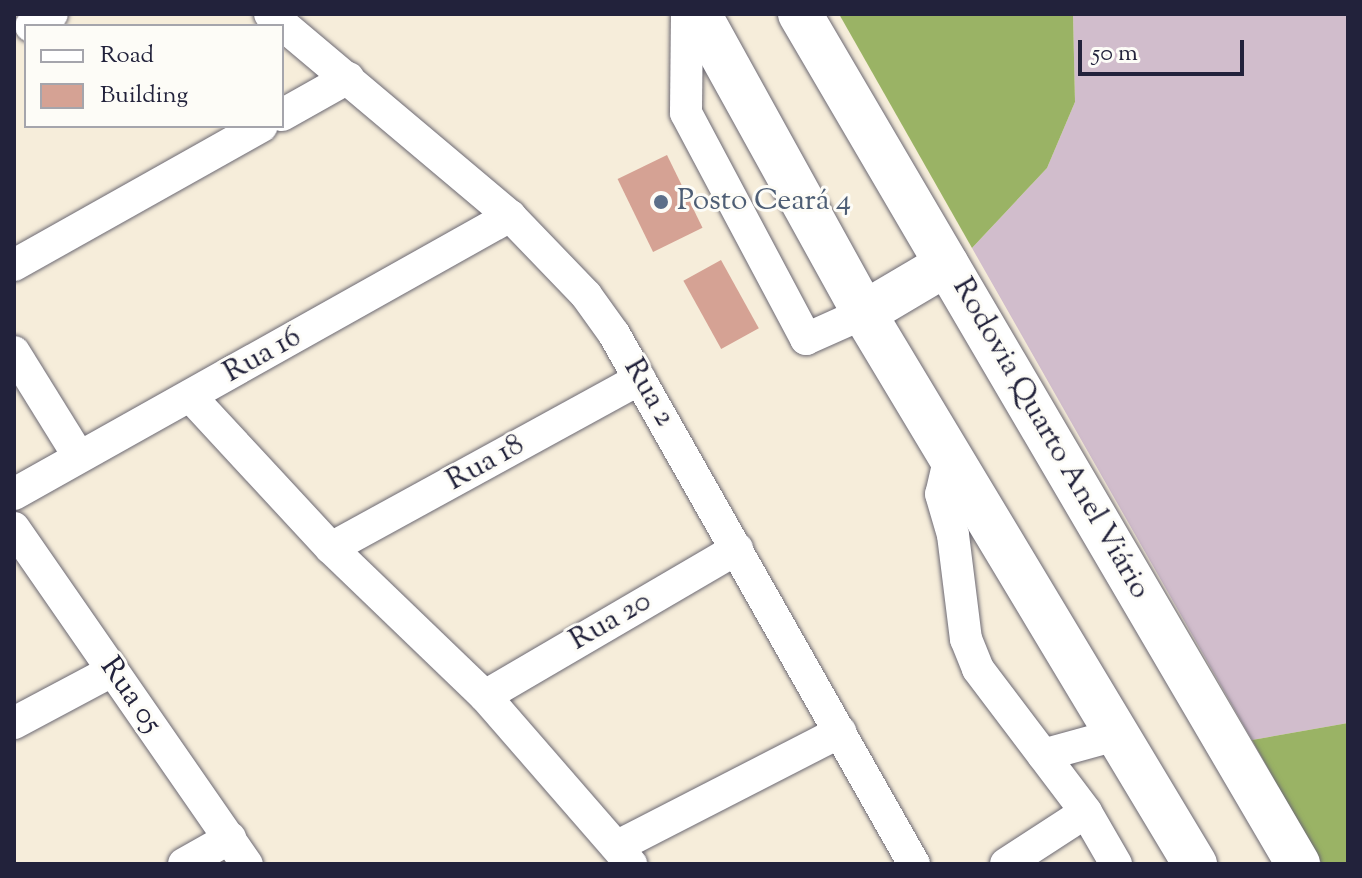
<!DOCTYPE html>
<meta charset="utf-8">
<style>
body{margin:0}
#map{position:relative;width:1362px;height:878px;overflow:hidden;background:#f6edda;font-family:"Sorts Mill Goudy",serif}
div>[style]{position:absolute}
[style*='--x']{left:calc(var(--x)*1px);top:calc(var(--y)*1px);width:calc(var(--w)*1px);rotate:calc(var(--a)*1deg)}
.industrial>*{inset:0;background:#d1bdcc}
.forest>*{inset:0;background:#9ab365}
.building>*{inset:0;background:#d5a294;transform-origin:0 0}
.roads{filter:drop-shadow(0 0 2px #6c6973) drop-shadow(0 0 2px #6c6973)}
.minor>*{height:32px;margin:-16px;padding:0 16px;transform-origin:16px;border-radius:16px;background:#fff}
.highway>*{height:44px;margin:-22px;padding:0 22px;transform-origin:22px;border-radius:22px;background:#fff}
.dots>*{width:22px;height:22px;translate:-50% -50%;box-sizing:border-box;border:4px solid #fdfcf7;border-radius:50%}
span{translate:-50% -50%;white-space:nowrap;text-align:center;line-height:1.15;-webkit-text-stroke:6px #fdfcf7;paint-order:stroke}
.service-label{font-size:30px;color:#4e5e75}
.left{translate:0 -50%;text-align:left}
.street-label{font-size:30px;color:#22223b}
.frame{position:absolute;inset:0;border:16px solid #22223b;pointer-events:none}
.legend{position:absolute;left:24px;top:24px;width:260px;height:104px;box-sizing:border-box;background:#fdfcf7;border:2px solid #a5a5ac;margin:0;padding:10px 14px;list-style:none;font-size:24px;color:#22223b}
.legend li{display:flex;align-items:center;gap:16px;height:40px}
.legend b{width:40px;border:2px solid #a5a5ac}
.scale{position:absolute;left:1078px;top:40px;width:166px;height:36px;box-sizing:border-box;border:4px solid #22223b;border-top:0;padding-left:10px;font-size:24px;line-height:28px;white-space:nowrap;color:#22223b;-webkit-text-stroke:6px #fdfcf7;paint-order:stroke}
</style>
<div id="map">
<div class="industrial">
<i style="clip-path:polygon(1073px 14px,1348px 14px,1348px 723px,1252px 740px,972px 248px,1047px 168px,1075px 102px)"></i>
</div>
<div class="forest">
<i style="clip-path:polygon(839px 14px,1073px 14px,1075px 102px,1047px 168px,972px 248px)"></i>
<i style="clip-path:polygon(1348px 723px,1348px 864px,1322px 864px,1252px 740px)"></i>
</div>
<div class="building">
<i style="left:667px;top:155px;width:81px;height:55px;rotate:64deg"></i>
<i style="left:721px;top:260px;width:78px;height:43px;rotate:61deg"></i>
</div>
<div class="roads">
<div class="minor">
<i style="--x:270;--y:14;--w:314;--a:40.1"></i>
<i style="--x:510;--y:216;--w:110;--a:46.1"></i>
<i style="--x:586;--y:295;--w:48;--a:54.3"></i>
<i style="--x:614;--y:334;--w:609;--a:60.49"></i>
<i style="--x:687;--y:14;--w:99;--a:90.6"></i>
<i style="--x:686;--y:113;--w:256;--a:62"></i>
<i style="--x:806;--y:339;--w:64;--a:-24.1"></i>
<i style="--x:31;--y:26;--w:24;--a:-30"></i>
<i style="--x:282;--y:115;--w:76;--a:-29.3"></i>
<i style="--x:14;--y:265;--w:284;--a:-29.3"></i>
<i style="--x:14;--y:352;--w:123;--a:58.2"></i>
<i style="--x:190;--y:396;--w:207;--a:47.2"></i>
<i style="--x:331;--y:548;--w:214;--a:43.9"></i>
<i style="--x:485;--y:696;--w:223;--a:49"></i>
<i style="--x:950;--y:456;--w:39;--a:103"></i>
<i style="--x:941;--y:494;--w:43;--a:73.7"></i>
<i style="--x:953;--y:535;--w:105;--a:82.9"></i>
<i style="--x:966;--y:639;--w:32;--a:68"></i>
<i style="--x:978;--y:669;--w:179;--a:52.9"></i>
<i style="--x:1086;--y:812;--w:60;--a:60"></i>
<i style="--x:14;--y:494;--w:569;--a:-29.27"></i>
<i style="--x:14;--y:528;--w:409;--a:55.3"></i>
<i style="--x:331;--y:548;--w:352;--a:-28.7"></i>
<i style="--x:485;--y:696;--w:292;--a:-30.3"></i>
<i style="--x:14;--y:723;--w:111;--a:-28"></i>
<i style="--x:1043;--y:755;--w:79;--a:-15.4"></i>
<i style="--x:618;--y:846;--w:250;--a:-27.2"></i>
<i style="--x:184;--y:864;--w:53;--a:-29.5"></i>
<i style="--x:1006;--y:864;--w:95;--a:-33"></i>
</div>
<div class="highway">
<i style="--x:699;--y:14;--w:342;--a:61.1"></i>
<i style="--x:864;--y:313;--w:643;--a:59.01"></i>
<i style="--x:800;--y:14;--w:985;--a:59.63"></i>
<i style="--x:864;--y:313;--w:96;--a:-30.6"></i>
</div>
</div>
<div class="dots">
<i style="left:661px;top:202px;background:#5c6f8a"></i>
</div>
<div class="service-label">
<span class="left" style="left:677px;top:202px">Posto Ceará 4</span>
</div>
<div class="street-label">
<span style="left:263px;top:356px;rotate:-29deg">Rua 16</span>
<span style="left:648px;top:393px;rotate:60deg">Rua 2</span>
<span style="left:1050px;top:439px;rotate:60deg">Rodovia Quarto Anel Viário</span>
<span style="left:486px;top:464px;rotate:-29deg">Rua 18</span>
<span style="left:611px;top:622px;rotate:-30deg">Rua 20</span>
<span style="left:130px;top:696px;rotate:55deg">Rua 05</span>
</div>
<div class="frame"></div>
<ul class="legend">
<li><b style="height:10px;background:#fff"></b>Road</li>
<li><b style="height:22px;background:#d5a294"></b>Building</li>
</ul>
<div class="scale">50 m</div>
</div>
